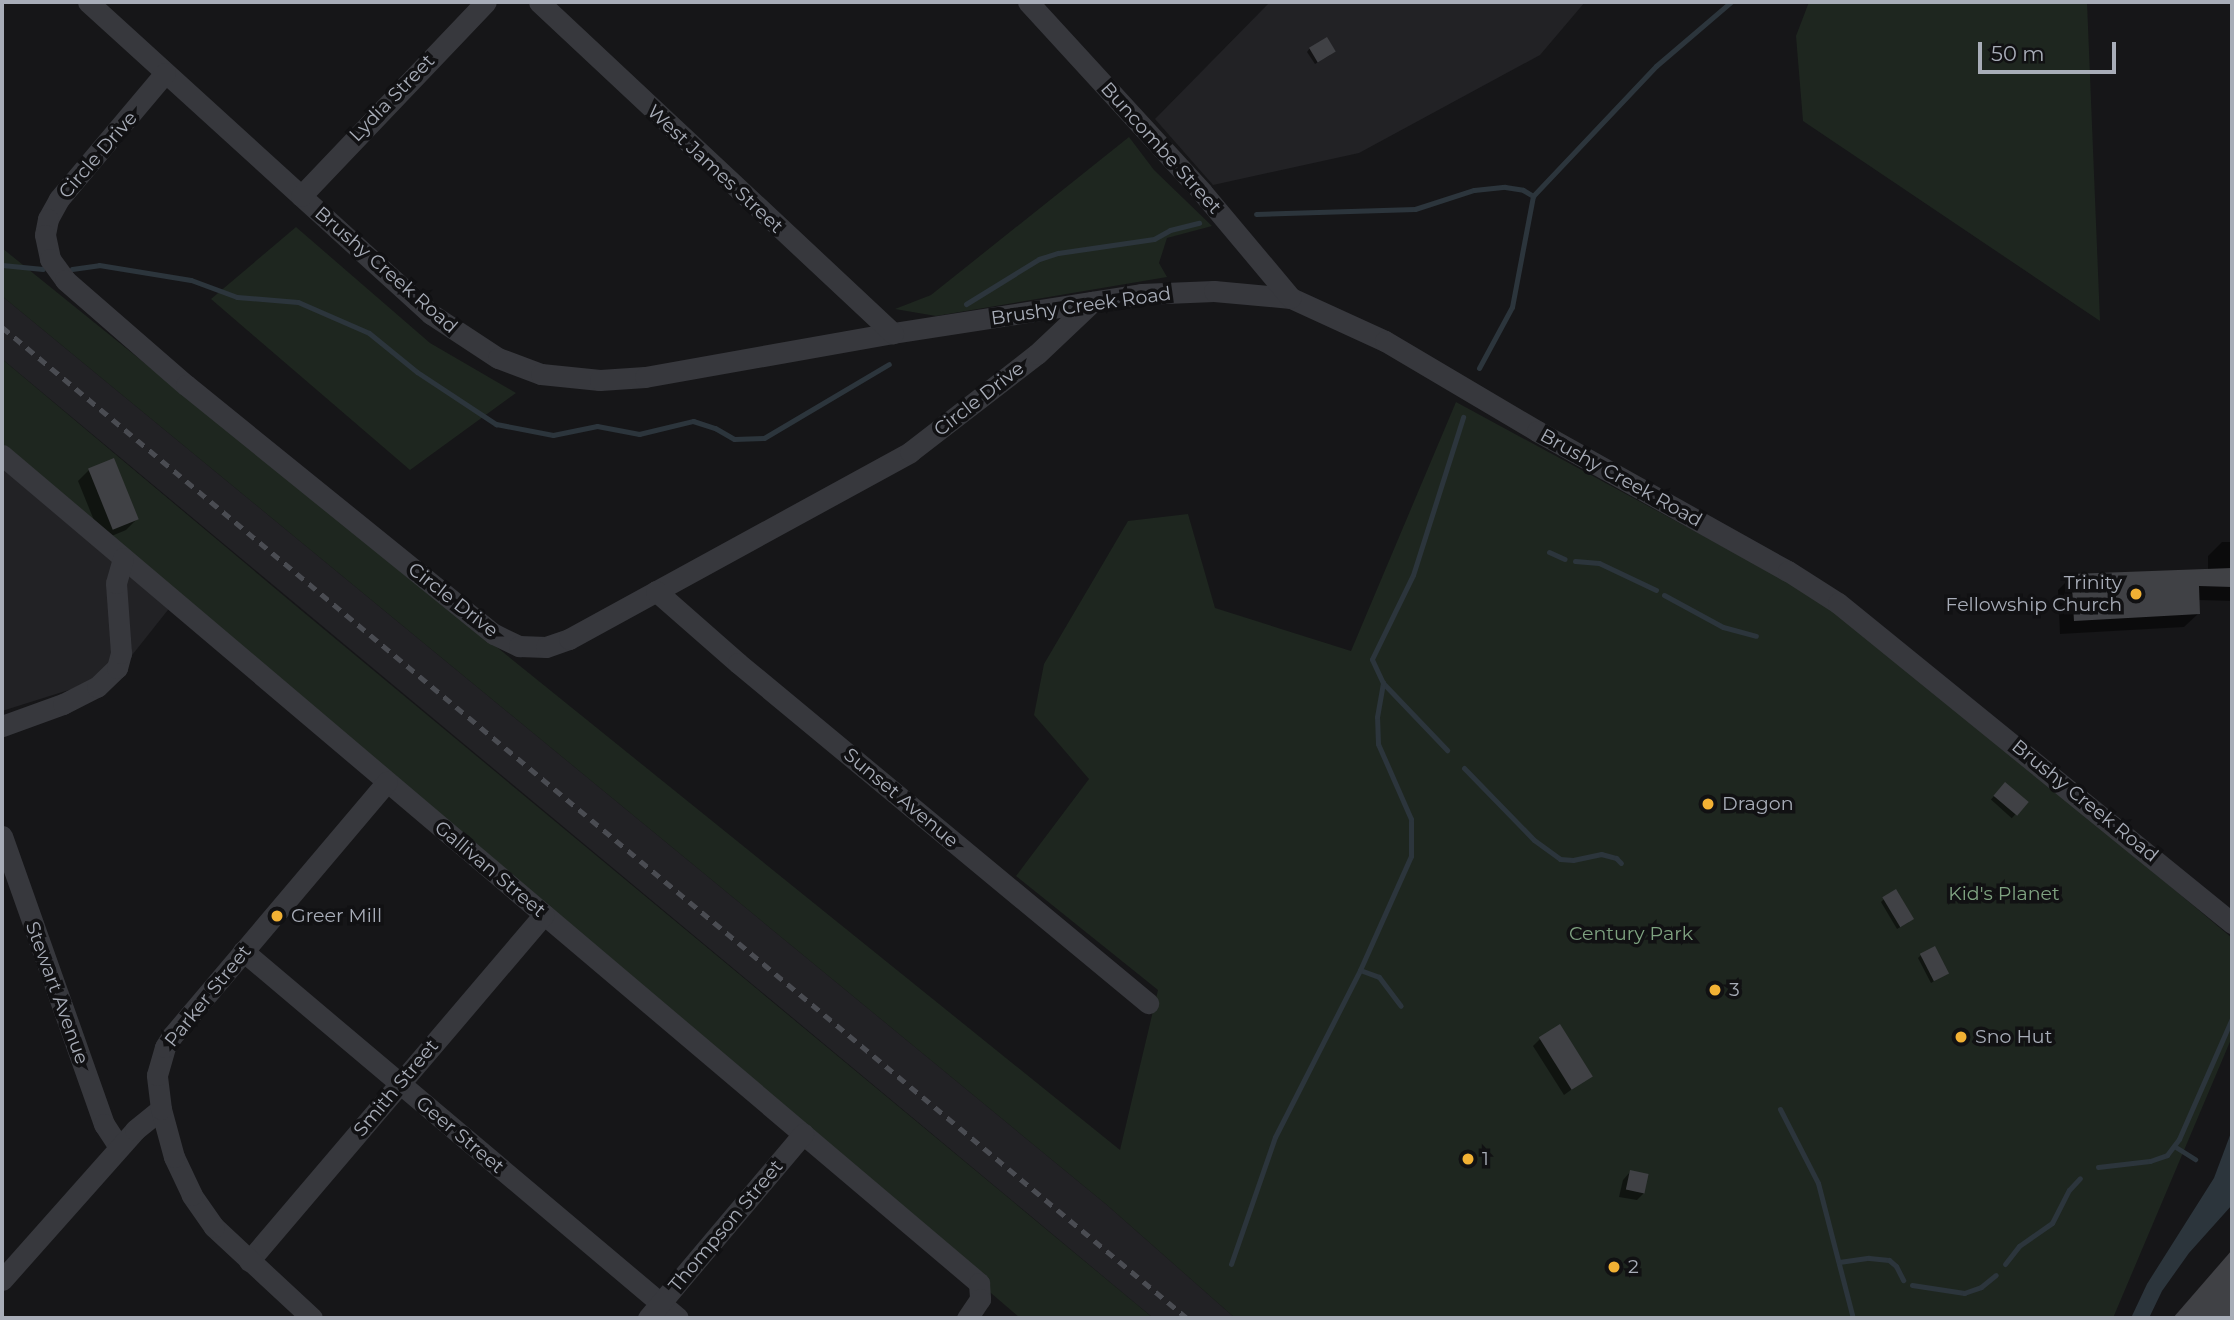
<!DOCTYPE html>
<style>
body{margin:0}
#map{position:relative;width:2234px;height:1320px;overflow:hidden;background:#161618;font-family:Montserrat,sans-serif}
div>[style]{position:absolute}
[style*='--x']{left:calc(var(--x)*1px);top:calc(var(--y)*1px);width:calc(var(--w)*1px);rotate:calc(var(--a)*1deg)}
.built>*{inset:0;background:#222225}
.green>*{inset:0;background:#1e261f}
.water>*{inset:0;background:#2c353c}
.shadow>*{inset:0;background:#0007;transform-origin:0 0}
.stream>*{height:5px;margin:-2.5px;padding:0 2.5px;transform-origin:2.5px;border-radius:2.5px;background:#2c353c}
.building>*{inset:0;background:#404145;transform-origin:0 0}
.minor>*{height:21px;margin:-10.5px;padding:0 10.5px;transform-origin:10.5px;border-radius:10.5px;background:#37383d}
.rail>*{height:5px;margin-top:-2.5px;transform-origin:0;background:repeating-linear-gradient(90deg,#4a4c52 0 9px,transparent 0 16px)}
.dots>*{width:19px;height:19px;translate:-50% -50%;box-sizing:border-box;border:4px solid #111113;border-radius:50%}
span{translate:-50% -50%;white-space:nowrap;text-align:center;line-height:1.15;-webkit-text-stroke:7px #111113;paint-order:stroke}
.street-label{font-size:19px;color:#a8adb8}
.poi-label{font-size:19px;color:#a8adb8}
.right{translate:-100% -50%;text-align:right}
.left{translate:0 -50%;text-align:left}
.park-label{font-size:19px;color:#7fa381}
.frame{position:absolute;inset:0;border:4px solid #a8adb8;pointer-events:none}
.scale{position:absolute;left:1978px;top:42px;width:138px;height:32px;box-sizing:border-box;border:4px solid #a8adb8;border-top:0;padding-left:9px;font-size:21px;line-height:24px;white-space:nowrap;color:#a8adb8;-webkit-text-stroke:5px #111113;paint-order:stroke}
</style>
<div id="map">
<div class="built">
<i style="clip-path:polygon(1270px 2px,1585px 2px,1540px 55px,1359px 153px,1213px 185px,1155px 119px)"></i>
<i style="clip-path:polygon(2px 296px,1107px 1205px,1235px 1318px,1153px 1318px,2px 359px)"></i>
<i style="clip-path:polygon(2px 444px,179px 596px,129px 659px,91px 683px,2px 711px)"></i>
</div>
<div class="green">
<i style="clip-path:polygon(1809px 2px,2087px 2px,2100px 321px,1803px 121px,1796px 36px)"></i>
<i style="clip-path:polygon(1129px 137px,1154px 170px,1212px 226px,1167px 238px,1159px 263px,1167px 277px,936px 316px,895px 309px,931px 295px)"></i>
<i style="clip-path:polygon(296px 227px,430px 343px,516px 393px,410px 470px,211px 299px)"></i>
<i style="clip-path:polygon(2px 248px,1120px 1150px,1158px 990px,1016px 876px,1089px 779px,1034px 715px,1044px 664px,1128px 521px,1188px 514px,1215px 608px,1351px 651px,1456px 402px,1866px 624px,1916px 673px,2232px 938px,2232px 1037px,2113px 1318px,1235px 1318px,1107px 1205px,2px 296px)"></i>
<i style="clip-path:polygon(2px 359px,302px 611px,1153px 1318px,1020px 1318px,2px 444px)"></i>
</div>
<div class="water">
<i style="clip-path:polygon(2232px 1130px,2232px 1205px,2189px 1253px,2162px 1291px,2149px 1318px,2131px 1318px,2147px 1284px,2214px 1178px)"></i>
</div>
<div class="shadow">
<i style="clip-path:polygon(1310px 48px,1330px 55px,1315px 64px,1307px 52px)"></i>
<i style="clip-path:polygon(89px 470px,137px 519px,126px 530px,102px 540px,78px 481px)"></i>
<i style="clip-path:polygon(2222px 542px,2232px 542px,2232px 601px,2198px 600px,2199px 613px,2184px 627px,2060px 634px,2058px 590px,2072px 576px,2208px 571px,2208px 556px)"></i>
<i style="left:2005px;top:784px;width:28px;height:21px;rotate:42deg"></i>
<i style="clip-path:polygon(1884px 899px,1909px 922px,1897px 929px,1881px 902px)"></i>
<i style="clip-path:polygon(1921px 955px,1947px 973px,1931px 983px,1918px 958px)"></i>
<i style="clip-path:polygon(1540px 1039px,1590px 1076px,1564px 1095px,1533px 1046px)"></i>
<i style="clip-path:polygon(1630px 1172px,1644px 1193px,1637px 1200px,1619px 1197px,1623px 1180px)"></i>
<i style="clip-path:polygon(2232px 1251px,2232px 1318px,2174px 1318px)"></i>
</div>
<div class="stream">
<i style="--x:1256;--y:214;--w:159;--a:-1.8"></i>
<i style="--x:1415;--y:209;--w:62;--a:-17.9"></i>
<i style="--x:1474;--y:190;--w:31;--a:-6"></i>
<i style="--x:1505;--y:187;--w:18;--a:9"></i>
<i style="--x:1523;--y:190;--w:12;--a:31"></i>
<i style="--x:2;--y:265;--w:41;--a:5.6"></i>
<i style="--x:72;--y:269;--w:27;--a:-8"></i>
<i style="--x:99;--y:265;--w:93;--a:9.3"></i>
<i style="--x:191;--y:280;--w:49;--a:20.3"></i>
<i style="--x:237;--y:297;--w:61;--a:4.7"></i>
<i style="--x:298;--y:302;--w:77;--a:23.6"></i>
<i style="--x:369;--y:333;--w:62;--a:39.1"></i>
<i style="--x:417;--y:372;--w:95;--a:33.4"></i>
<i style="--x:496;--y:424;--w:58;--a:10.9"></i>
<i style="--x:553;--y:435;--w:45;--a:-11.6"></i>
<i style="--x:597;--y:426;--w:43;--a:10.8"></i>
<i style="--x:639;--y:434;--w:56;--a:-13.5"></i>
<i style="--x:693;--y:421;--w:23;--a:18"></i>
<i style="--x:715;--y:428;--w:22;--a:30"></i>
<i style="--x:734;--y:439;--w:30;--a:-2"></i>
<i style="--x:764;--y:438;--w:145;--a:-30.6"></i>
<i style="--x:966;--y:304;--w:86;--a:-31.7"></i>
<i style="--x:1039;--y:259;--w:20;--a:-18"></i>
<i style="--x:1058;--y:253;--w:97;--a:-8.3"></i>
<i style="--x:1154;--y:239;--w:18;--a:-29"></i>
<i style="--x:1170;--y:230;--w:30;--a:-14"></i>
<i style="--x:1479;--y:368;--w:69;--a:-61.6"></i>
<i style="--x:1512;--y:307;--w:113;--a:-79.3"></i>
<i style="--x:1533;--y:196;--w:179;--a:-46.6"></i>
<i style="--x:1656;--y:66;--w:99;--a:-40.5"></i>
<i style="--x:1549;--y:552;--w:17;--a:24"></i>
<i style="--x:1575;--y:561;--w:24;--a:5"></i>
<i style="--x:1599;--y:563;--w:63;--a:25.3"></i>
<i style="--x:1664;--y:595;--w:67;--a:28.5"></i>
<i style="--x:1723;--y:627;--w:34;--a:15"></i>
<i style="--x:1383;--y:683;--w:93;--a:46.3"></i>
<i style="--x:1464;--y:768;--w:100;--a:45.8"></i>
<i style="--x:1534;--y:840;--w:32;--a:36"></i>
<i style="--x:1560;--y:859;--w:13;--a:4"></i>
<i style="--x:1573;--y:860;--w:29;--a:-12"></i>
<i style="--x:1601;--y:854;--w:16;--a:15"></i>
<i style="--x:1616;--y:858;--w:7;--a:45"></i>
<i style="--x:1360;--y:970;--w:20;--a:20"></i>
<i style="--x:1379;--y:977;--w:36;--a:53"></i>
<i style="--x:1780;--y:1109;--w:83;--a:62.8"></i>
<i style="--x:1818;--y:1183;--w:139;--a:75.5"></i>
<i style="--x:2174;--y:1146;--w:25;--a:32"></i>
<i style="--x:2098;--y:1167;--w:52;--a:-6.6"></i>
<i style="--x:2150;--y:1161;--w:18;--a:-19"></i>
<i style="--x:2167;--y:1155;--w:20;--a:-53"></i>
<i style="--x:2179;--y:1139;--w:132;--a:-66.3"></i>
<i style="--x:1839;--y:1262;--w:30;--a:-8"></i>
<i style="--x:1869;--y:1258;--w:20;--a:6"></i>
<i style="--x:1889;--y:1260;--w:9;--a:41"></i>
<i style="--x:1896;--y:1266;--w:16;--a:63"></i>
<i style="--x:1231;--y:1264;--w:134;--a:-70.9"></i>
<i style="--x:1275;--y:1137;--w:187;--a:-63"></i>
<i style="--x:1360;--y:970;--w:125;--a:-65.9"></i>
<i style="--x:1411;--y:856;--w:37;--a:-90"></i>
<i style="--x:1411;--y:819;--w:82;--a:-113.7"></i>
<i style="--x:1378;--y:744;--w:27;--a:-92"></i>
<i style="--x:1377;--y:717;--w:35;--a:-80"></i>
<i style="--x:1383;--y:683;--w:26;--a:-115"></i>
<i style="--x:1372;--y:659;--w:93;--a:-64"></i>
<i style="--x:1413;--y:575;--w:166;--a:-72.4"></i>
<i style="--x:2005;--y:1264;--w:23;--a:-52"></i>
<i style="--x:2019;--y:1246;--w:40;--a:-34.9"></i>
<i style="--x:2052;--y:1223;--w:37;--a:-63"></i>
<i style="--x:2069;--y:1190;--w:16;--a:-47"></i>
<i style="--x:1912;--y:1285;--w:53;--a:8.7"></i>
<i style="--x:1964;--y:1293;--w:18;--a:-19"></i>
<i style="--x:1981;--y:1287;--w:19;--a:-39"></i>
</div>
<div class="building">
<i style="left:1327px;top:37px;width:17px;height:21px;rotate:59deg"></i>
<i style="left:114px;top:458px;width:66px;height:28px;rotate:68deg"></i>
<i style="clip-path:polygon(2232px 568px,2232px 587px,2199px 586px,2200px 614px,2074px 621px,2071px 574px)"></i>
<i style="left:2005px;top:782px;width:31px;height:18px;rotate:40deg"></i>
<i style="left:1896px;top:889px;width:35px;height:16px;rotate:59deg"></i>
<i style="left:1935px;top:946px;width:31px;height:17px;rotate:63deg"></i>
<i style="left:1560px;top:1024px;width:62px;height:25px;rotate:58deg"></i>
<i style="left:1630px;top:1170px;width:19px;height:20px;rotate:12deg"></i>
<i style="clip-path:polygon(2232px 1250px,2232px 1318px,2173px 1318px)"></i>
</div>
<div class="minor">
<i style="--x:88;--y:2;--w:464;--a:42.3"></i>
<i style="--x:431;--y:314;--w:80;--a:33.3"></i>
<i style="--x:498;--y:358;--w:46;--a:20.4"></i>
<i style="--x:541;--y:374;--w:59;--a:5.8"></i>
<i style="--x:600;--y:380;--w:45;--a:-3.8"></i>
<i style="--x:645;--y:377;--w:252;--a:-10.1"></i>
<i style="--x:893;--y:333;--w:251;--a:-8.9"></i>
<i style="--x:1141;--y:294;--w:73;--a:-2.4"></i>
<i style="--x:1214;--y:291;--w:77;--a:5.2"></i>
<i style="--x:1291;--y:298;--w:103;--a:24.6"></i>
<i style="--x:1385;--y:341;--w:177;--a:30.6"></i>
<i style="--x:1537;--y:431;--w:287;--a:29.2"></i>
<i style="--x:1788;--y:571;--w:59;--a:32.6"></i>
<i style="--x:1838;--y:603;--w:508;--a:39.08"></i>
<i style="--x:539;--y:2;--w:485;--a:43.1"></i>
<i style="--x:1028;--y:2;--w:258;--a:47.5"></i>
<i style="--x:1202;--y:192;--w:138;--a:50"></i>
<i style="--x:165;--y:73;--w:165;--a:130.1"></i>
<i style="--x:59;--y:199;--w:23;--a:119"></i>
<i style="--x:48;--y:219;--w:16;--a:101"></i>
<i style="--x:45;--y:235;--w:25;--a:78"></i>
<i style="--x:50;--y:259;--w:26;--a:54"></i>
<i style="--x:65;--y:280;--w:160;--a:41"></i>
<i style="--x:186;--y:385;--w:396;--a:39"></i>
<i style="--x:494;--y:634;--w:28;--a:26"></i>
<i style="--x:519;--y:646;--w:27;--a:2"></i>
<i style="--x:546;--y:647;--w:24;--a:-19"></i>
<i style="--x:569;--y:639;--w:389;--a:-28.7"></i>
<i style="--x:910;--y:452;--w:160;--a:-37.7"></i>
<i style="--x:1037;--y:354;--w:76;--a:-43.4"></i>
<i style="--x:301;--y:196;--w:268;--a:-46.4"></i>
<i style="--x:2;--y:455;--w:1281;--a:40.28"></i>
<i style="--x:979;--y:1283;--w:16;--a:86"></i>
<i style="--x:980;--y:1299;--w:23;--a:124"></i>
<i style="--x:656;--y:591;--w:109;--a:41.3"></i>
<i style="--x:738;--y:663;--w:533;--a:39.67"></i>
<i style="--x:2;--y:726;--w:65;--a:-19.8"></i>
<i style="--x:63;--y:704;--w:38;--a:-27"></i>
<i style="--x:97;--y:687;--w:28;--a:-44"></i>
<i style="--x:117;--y:668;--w:16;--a:-75"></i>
<i style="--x:121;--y:653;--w:70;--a:-94.1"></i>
<i style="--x:116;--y:583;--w:26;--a:-74"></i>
<i style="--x:2;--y:836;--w:306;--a:70.5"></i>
<i style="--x:104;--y:1124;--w:27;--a:57"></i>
<i style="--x:243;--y:951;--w:569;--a:40.15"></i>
<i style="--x:249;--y:1261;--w:455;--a:-49.6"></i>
<i style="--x:2;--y:1280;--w:200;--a:-48.4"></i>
<i style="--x:135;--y:1130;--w:33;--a:-39"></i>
<i style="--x:312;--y:1318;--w:134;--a:-137.1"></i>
<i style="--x:214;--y:1227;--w:39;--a:-125"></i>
<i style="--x:192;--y:1195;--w:42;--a:-115.3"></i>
<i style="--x:174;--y:1157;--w:50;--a:-105.2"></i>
<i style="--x:161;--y:1109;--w:34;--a:-97"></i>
<i style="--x:157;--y:1075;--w:29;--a:-74"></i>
<i style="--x:165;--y:1047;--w:13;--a:-58"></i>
<i style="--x:172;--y:1036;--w:333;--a:-49.8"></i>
<i style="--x:648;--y:1318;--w:241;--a:-49.9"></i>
</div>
<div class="rail">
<i style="--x:2;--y:327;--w:1545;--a:39.91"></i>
</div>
<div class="dots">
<i style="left:2136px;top:594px;background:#f2b134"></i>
<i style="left:1708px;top:804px;background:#f2b134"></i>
<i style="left:277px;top:916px;background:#f2b134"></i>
<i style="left:1715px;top:990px;background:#f2b134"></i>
<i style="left:1961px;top:1037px;background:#f2b134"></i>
<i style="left:1468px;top:1159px;background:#f2b134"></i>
<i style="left:1614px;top:1267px;background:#f2b134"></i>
</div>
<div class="street-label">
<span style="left:392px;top:98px;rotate:-46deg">Lydia Street</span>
<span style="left:1161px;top:148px;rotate:48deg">Buncombe Street</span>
<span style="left:98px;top:155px;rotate:-49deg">Circle Drive</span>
<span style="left:715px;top:169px;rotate:43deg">West James Street</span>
<span style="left:386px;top:270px;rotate:41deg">Brushy Creek Road</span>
<span style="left:1081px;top:306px;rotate:-8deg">Brushy Creek Road</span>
<span style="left:979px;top:399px;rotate:-38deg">Circle Drive</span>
<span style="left:1621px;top:478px;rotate:29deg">Brushy Creek Road</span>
<span style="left:453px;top:600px;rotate:38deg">Circle Drive</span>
<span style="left:901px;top:798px;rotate:40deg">Sunset Avenue</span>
<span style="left:2085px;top:801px;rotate:39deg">Brushy Creek Road</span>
<span style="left:490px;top:869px;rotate:40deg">Gallivan Street</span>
<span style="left:57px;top:993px;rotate:70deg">Stewart Avenue</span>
<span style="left:208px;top:996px;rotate:-51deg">Parker Street</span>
<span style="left:396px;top:1088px;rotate:-50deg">Smith Street</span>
<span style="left:460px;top:1135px;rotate:40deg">Geer Street</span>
<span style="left:726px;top:1226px;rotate:-50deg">Thompson Street</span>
</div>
<div class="poi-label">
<span class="right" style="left:2122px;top:594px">Trinity<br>Fellowship Church</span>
<span class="left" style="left:1722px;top:804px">Dragon</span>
<span class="left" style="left:291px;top:916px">Greer Mill</span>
<span class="left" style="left:1729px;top:990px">3</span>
<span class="left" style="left:1975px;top:1037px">Sno Hut</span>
<span class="left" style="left:1482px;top:1159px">1</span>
<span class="left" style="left:1628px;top:1267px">2</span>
</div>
<div class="park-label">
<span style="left:2004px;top:894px">Kid's Planet</span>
<span style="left:1631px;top:934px">Century Park</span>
</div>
<div class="frame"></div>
<div class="scale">50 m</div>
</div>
